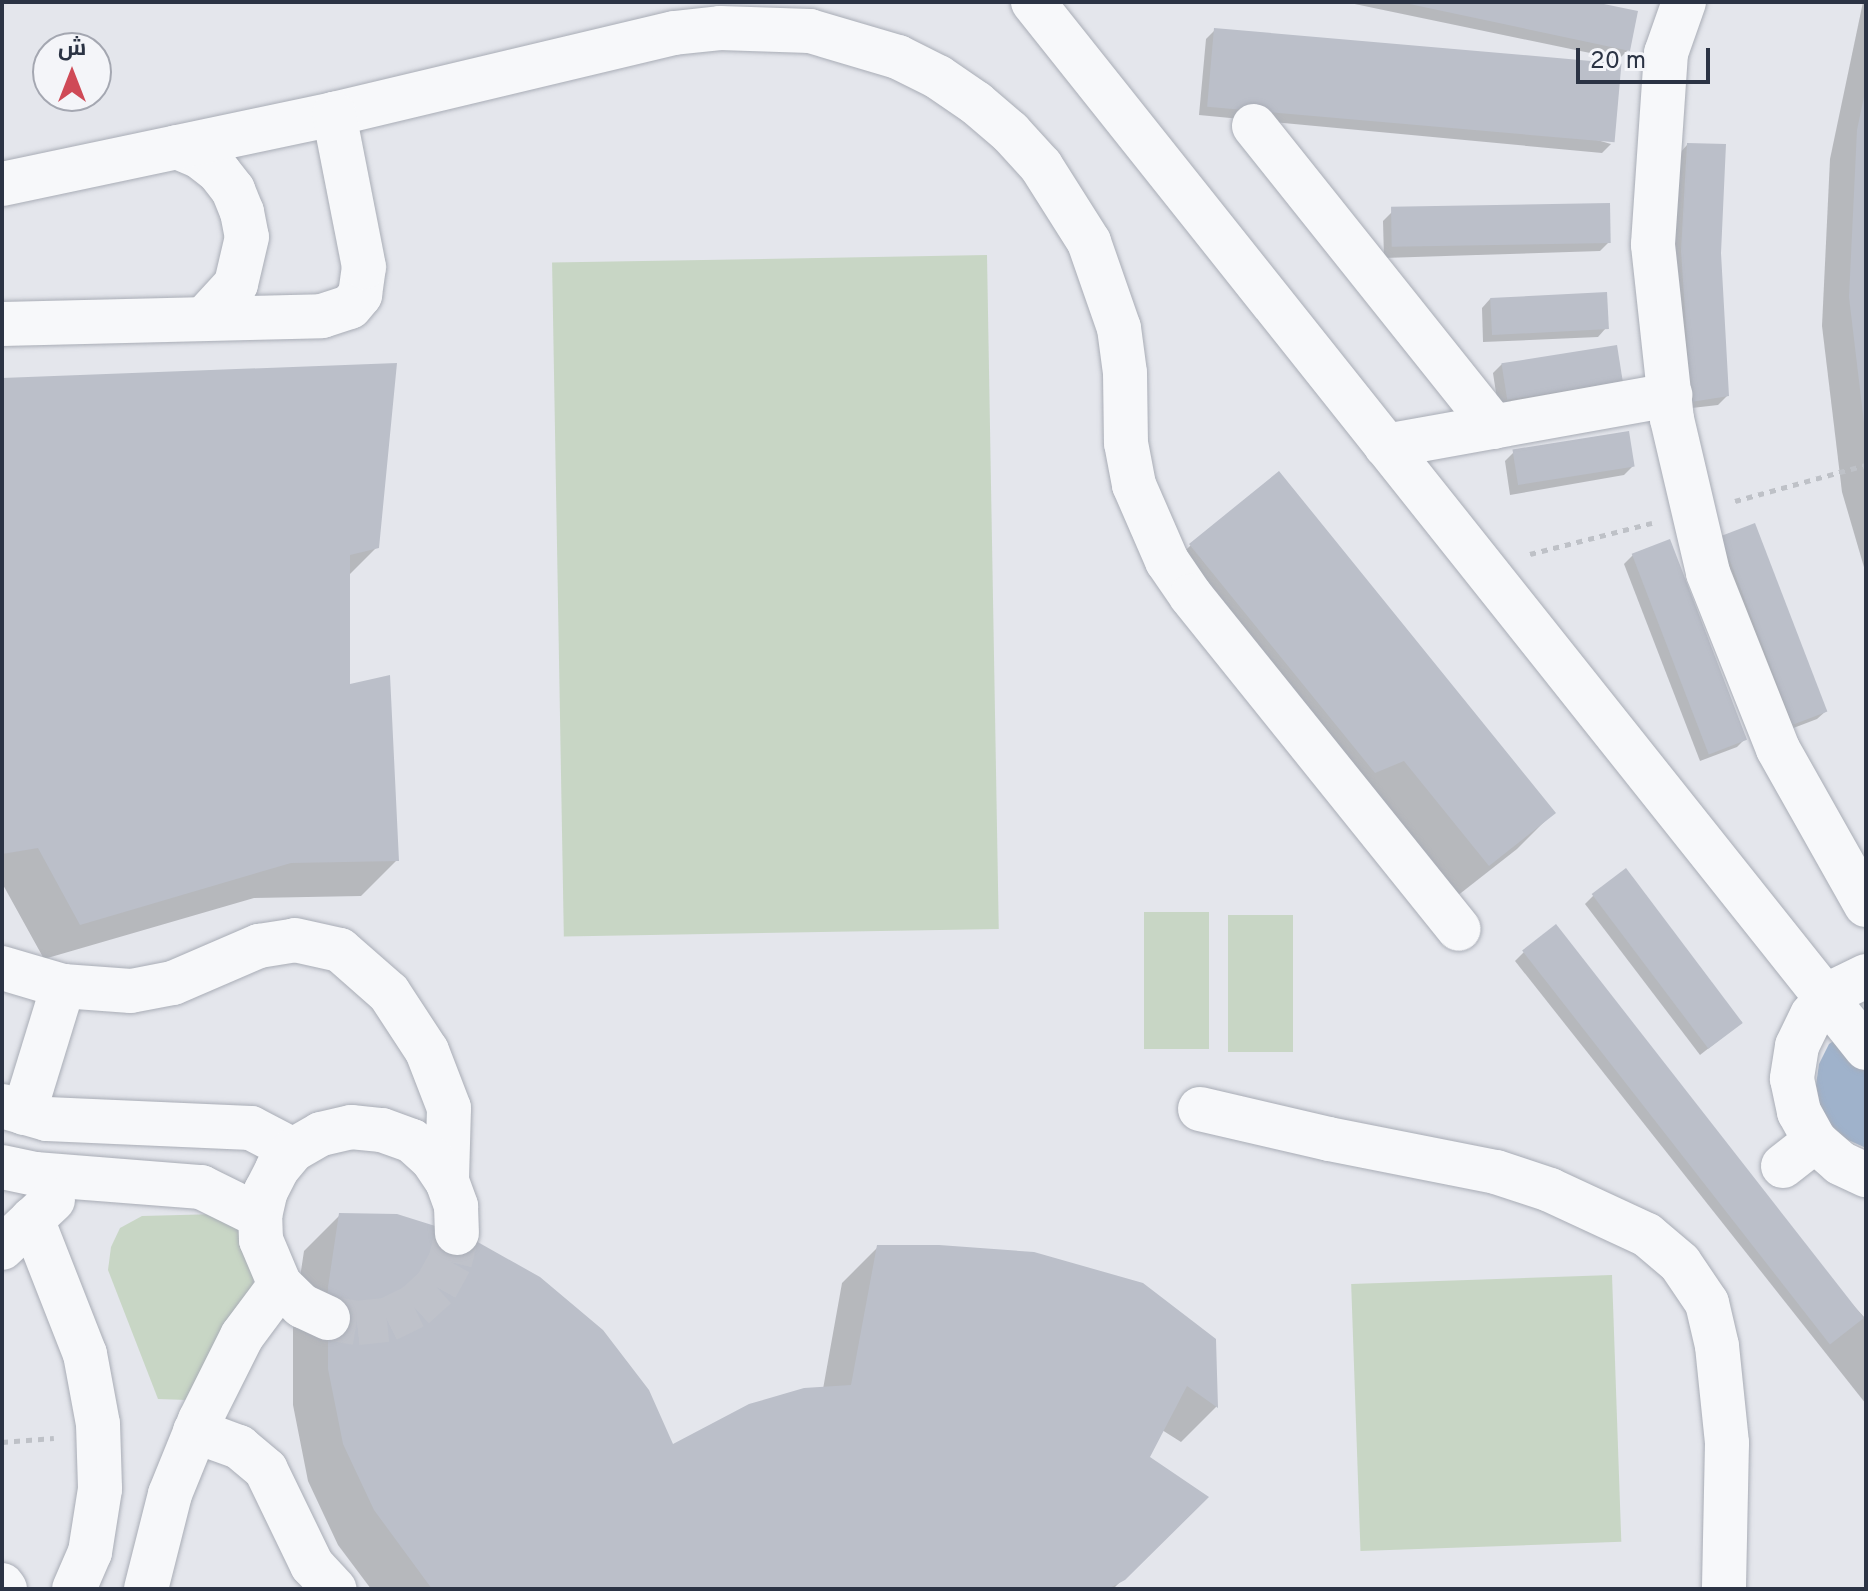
<!DOCTYPE html>
<meta charset="utf-8">
<style>
body{margin:0}
#map{position:relative;width:1868px;height:1591px;overflow:hidden;background:#e4e6ec;font-family:Overpass,Cairo,sans-serif}
div>[style]{position:absolute}
[style*='--x']{left:calc(var(--x)*1px);top:calc(var(--y)*1px);width:calc(var(--w)*1px);rotate:calc(var(--a)*1deg)}
.green>*{inset:0;background:#c8d6c5;transform-origin:0 0}
.water>*{inset:0;background:#9fb2cb}
.shadow>*{inset:0;background:#0003}
.building>*{inset:0;background:#bbbfc9;transform-origin:0 0}
.minor-tunnel>*{height:44px;margin-top:-22px;transform-origin:0;background:repeating-linear-gradient(90deg,#bfc2ca 0 44px,transparent 0 66px)}
.path>*{height:5px;margin-top:-2.5px;transform-origin:0;background:repeating-linear-gradient(90deg,#bec1c7 0 6px,transparent 0 12px)}
.roads{filter:drop-shadow(0 0 2px #a9adb6) drop-shadow(0 0 2px #a9adb6)}
.minor>*{height:44px;margin:-22px;padding:0 22px;transform-origin:22px;border-radius:22px;background:#f7f8fa}
span{translate:-50% -50%;white-space:nowrap;text-align:center;line-height:1.15;-webkit-text-stroke:6px #f4f5f9;paint-order:stroke}
.frame{position:absolute;inset:0;border:4px solid #2b3344;pointer-events:none}
.north{position:absolute;left:32px;top:32px;width:80px;height:80px;box-sizing:border-box;background:#f4f5f9;border:2px solid #a4a7b1;border-radius:50%;rotate:0deg;font-size:22px;font-weight:700;line-height:32px;text-align:center;color:#2b3344}
.north::after{content:'';display:block;margin:auto;width:28px;height:36px;background:#cf4a57;clip-path:polygon(50% 0,100% 100%,50% 72%,0 100%)}
.scale{position:absolute;left:1576px;top:48px;width:134px;height:36px;box-sizing:border-box;border:4px solid #2b3344;border-top:0;padding-left:10px;font-size:24px;line-height:28px;white-space:nowrap;color:#2b3344;-webkit-text-stroke:6px #f4f5f9;paint-order:stroke}
</style>
<div id="map">
<div class="green">
<i style="left:987px;top:255px;width:674px;height:435px;rotate:89deg"></i>
<i style="left:1209px;top:912px;width:137px;height:65px;rotate:90deg"></i>
<i style="left:1293px;top:915px;width:137px;height:65px;rotate:90deg"></i>
<i style="clip-path:polygon(218px 1214px,239px 1227px,253px 1271px,254px 1293px,187px 1400px,158px 1399px,108px 1270px,111px 1247px,120px 1228px,142px 1216px)"></i>
<i style="left:1612px;top:1275px;width:267px;height:261px;rotate:88deg"></i>
</div>
<div class="water">
<i style="clip-path:polygon(1838px 1038px,1866px 1071px,1866px 1148px,1846px 1139px,1830px 1124px,1820px 1105px,1816px 1085px,1819px 1064px,1829px 1044px)"></i>
</div>
<div class="shadow">
<i style="clip-path:polygon(1345px 2px,1584px 2px,1628px 50px,1619px 59px)"></i>
<i style="clip-path:polygon(1863px 2px,1866px 2px,1866px 574px,1842px 492px,1822px 326px,1830px 159px)"></i>
<i style="clip-path:polygon(1215px 30px,1611px 144px,1602px 153px,1199px 115px,1206px 39px)"></i>
<i style="clip-path:polygon(1687px 145px,1719px 253px,1727px 396px,1718px 405px,1683px 409px,1672px 261px,1679px 154px)"></i>
<i style="clip-path:polygon(1392px 212px,1609px 242px,1600px 251px,1384px 258px,1383px 221px)"></i>
<i style="clip-path:polygon(1490px 299px,1606px 328px,1598px 337px,1483px 342px,1482px 308px)"></i>
<i style="clip-path:polygon(1502px 364px,1621px 381px,1498px 406px,1493px 373px)"></i>
<i style="clip-path:polygon(2px 380px,377px 547px,348px 576px,348px 686px,397px 860px,361px 896px,254px 898px,44px 959px,2px 883px)"></i>
<i style="clip-path:polygon(1514px 452px,1633px 466px,1624px 475px,1510px 495px,1505px 461px)"></i>
<i style="clip-path:polygon(1279px 474px,1553px 813px,1517px 849px,1452px 900px,1154px 581px,1190px 546px)"></i>
<i style="clip-path:polygon(1721px 538px,1826px 711px,1817px 719px,1783px 732px,1712px 546px)"></i>
<i style="clip-path:polygon(1633px 555px,1746px 738px,1737px 747px,1700px 761px,1624px 564px)"></i>
<i style="clip-path:polygon(1594px 895px,1742px 1022px,1700px 1055px,1585px 904px)"></i>
<i style="clip-path:polygon(1524px 952px,1866px 1319px,1866px 1404px,1515px 961px)"></i>
<i style="clip-path:polygon(340px 1215px,672px 1447px,823px 1389px,842px 1283px,878px 1247px,1214px 1340px,1216px 1407px,1181px 1442px,1162px 1430px,1148px 1458px,1206px 1497px,1113px 1589px,371px 1589px,338px 1545px,308px 1481px,293px 1405px,293px 1324px,304px 1251px)"></i>
</div>
<div class="building">
<i style="clip-path:polygon(1400px 2px,1594px 2px,1638px 11px,1630px 51px)"></i>
<i style="left:1214px;top:28px;width:409px;height:79px;rotate:5deg"></i>
<i style="clip-path:polygon(1865px 92px,1866px 423px,1864px 423px,1849px 297px,1857px 130px)"></i>
<i style="clip-path:polygon(1687px 143px,1726px 144px,1721px 253px,1729px 396px,1691px 402px,1681px 251px)"></i>
<i style="left:1610px;top:203px;width:40px;height:219px;rotate:89deg"></i>
<i style="left:1607px;top:292px;width:37px;height:117px;rotate:87deg"></i>
<i style="left:1617px;top:345px;width:37px;height:117px;rotate:81deg"></i>
<i style="clip-path:polygon(397px 363px,379px 548px,350px 555px,350px 684px,390px 675px,399px 861px,291px 863px,80px 925px,38px 848px,2px 854px,2px 378px)"></i>
<i style="left:1629px;top:431px;width:36px;height:118px;rotate:81deg"></i>
<i style="clip-path:polygon(1279px 471px,1556px 813px,1489px 866px,1404px 761px,1375px 773px,1189px 544px)"></i>
<i style="left:1755px;top:523px;width:202px;height:37px;rotate:69deg"></i>
<i style="left:1670px;top:539px;width:215px;height:41px;rotate:69deg"></i>
<i style="left:1626px;top:868px;width:194px;height:43px;rotate:53deg"></i>
<i style="left:1556px;top:924px;width:500px;height:43px;rotate:52deg"></i>
<i style="clip-path:polygon(339px 1213px,397px 1214px,467px 1236px,540px 1277px,603px 1330px,649px 1390px,673px 1444px,749px 1404px,804px 1388px,851px 1385px,877px 1245px,939px 1245px,1034px 1252px,1143px 1283px,1216px 1339px,1218px 1408px,1187px 1386px,1150px 1457px,1209px 1497px,1125px 1580px,1108px 1589px,432px 1589px,374px 1510px,343px 1444px,328px 1369px,328px 1287px)"></i>
</div>
<div class="minor-tunnel">
<i style="--x:328;--y:1318;--w:29;--a:10"></i>
<i style="--x:357;--y:1323;--w:30;--a:-6"></i>
<i style="--x:387;--y:1320;--w:30;--a:-26"></i>
<i style="--x:414;--y:1307;--w:30;--a:-42"></i>
<i style="--x:436;--y:1287;--w:29;--a:-61"></i>
<i style="--x:450;--y:1262;--w:30;--a:-76"></i>
</div>
<div class="path">
<i style="--x:1735;--y:501;--w:136;--a:-15.4"></i>
<i style="--x:1530;--y:554;--w:126;--a:-14.3"></i>
<i style="--x:2;--y:1442;--w:52;--a:-4.4"></i>
</div>
<div class="roads">
<div class="minor">
<i style="--x:1033;--y:2;--w:1337;--a:51.47"></i>
<i style="--x:1684;--y:2;--w:54;--a:109.4"></i>
<i style="--x:1666;--y:53;--w:192;--a:93.9"></i>
<i style="--x:1653;--y:245;--w:175;--a:83.8"></i>
<i style="--x:1672;--y:419;--w:158;--a:76.8"></i>
<i style="--x:1708;--y:573;--w:189;--a:68.3"></i>
<i style="--x:1778;--y:749;--w:179;--a:60.6"></i>
<i style="--x:1254;--y:126;--w:385;--a:51.4"></i>
<i style="--x:177;--y:147;--w:25;--a:23"></i>
<i style="--x:200;--y:157;--w:24;--a:38"></i>
<i style="--x:219;--y:172;--w:23;--a:52"></i>
<i style="--x:233;--y:190;--w:24;--a:68"></i>
<i style="--x:242;--y:212;--w:25;--a:79"></i>
<i style="--x:247;--y:237;--w:48;--a:103.2"></i>
<i style="--x:236;--y:284;--w:47;--a:132.4"></i>
<i style="--x:2;--y:184;--w:339;--a:-11.9"></i>
<i style="--x:334;--y:114;--w:350;--a:-13.4"></i>
<i style="--x:674;--y:33;--w:46;--a:-6.2"></i>
<i style="--x:720;--y:28;--w:90;--a:1.9"></i>
<i style="--x:810;--y:31;--w:92;--a:16.5"></i>
<i style="--x:898;--y:57;--w:45;--a:26.6"></i>
<i style="--x:938;--y:77;--w:46;--a:34.4"></i>
<i style="--x:976;--y:103;--w:45;--a:40.5"></i>
<i style="--x:1010;--y:132;--w:46;--a:47.6"></i>
<i style="--x:1041;--y:166;--w:90;--a:57.7"></i>
<i style="--x:1089;--y:242;--w:91;--a:70.8"></i>
<i style="--x:1119;--y:328;--w:45;--a:82.4"></i>
<i style="--x:1125;--y:373;--w:70;--a:89.2"></i>
<i style="--x:1126;--y:443;--w:43;--a:79.2"></i>
<i style="--x:1134;--y:485;--w:83;--a:66.5"></i>
<i style="--x:1167;--y:561;--w:42;--a:55.6"></i>
<i style="--x:1191;--y:596;--w:427;--a:51.2"></i>
<i style="--x:2;--y:324;--w:320;--a:-1.4"></i>
<i style="--x:322;--y:316;--w:29;--a:-18"></i>
<i style="--x:350;--y:307;--w:16;--a:-50"></i>
<i style="--x:360;--y:295;--w:28;--a:-82"></i>
<i style="--x:364;--y:267;--w:156;--a:-101.1"></i>
<i style="--x:1386;--y:446;--w:289;--a:-10.2"></i>
<i style="--x:2;--y:968;--w:64;--a:16.4"></i>
<i style="--x:63;--y:986;--w:68;--a:4.2"></i>
<i style="--x:131;--y:991;--w:43;--a:-10.8"></i>
<i style="--x:173;--y:983;--w:94;--a:-23.3"></i>
<i style="--x:259;--y:946;--w:36;--a:-9"></i>
<i style="--x:295;--y:940;--w:46;--a:12.5"></i>
<i style="--x:340;--y:950;--w:65;--a:41.3"></i>
<i style="--x:389;--y:993;--w:69;--a:56.8"></i>
<i style="--x:427;--y:1051;--w:61;--a:68.9"></i>
<i style="--x:449;--y:1108;--w:73;--a:91.6"></i>
<i style="--x:1866;--y:976;--w:32;--a:154"></i>
<i style="--x:1837;--y:990;--w:35;--a:135"></i>
<i style="--x:1812;--y:1015;--w:34;--a:116"></i>
<i style="--x:1797;--y:1046;--w:33;--a:99"></i>
<i style="--x:1792;--y:1079;--w:34;--a:78"></i>
<i style="--x:1799;--y:1112;--w:33;--a:61"></i>
<i style="--x:1815;--y:1141;--w:33;--a:41"></i>
<i style="--x:1840;--y:1163;--w:29;--a:25"></i>
<i style="--x:2;--y:1106;--w:47;--a:16.1"></i>
<i style="--x:47;--y:1119;--w:204;--a:2.5"></i>
<i style="--x:251;--y:1128;--w:47;--a:27.6"></i>
<i style="--x:1200;--y:1109;--w:132;--a:13.1"></i>
<i style="--x:1329;--y:1139;--w:170;--a:11.2"></i>
<i style="--x:1496;--y:1172;--w:57;--a:18.4"></i>
<i style="--x:1550;--y:1190;--w:107;--a:24.9"></i>
<i style="--x:1647;--y:1235;--w:43;--a:40.3"></i>
<i style="--x:1680;--y:1263;--w:48;--a:56"></i>
<i style="--x:1707;--y:1303;--w:44;--a:76.9"></i>
<i style="--x:1717;--y:1346;--w:98;--a:84.1"></i>
<i style="--x:1727;--y:1443;--w:146;--a:91.2"></i>
<i style="--x:24;--y:1113;--w:133;--a:-72.9"></i>
<i style="--x:1783;--y:1166;--w:41;--a:-38"></i>
<i style="--x:2;--y:1167;--w:34;--a:12"></i>
<i style="--x:35;--y:1174;--w:167;--a:4.5"></i>
<i style="--x:201;--y:1187;--w:66;--a:26.2"></i>
<i style="--x:32;--y:1219;--w:145;--a:68.6"></i>
<i style="--x:85;--y:1354;--w:71;--a:79.5"></i>
<i style="--x:98;--y:1424;--w:65;--a:88.2"></i>
<i style="--x:100;--y:1489;--w:64;--a:99"></i>
<i style="--x:90;--y:1552;--w:40;--a:113.4"></i>
<i style="--x:2;--y:1248;--w:70;--a:-43.3"></i>
<i style="--x:328;--y:1318;--w:29;--a:-155"></i>
<i style="--x:302;--y:1306;--w:30;--a:-136"></i>
<i style="--x:280;--y:1285;--w:49;--a:-112.9"></i>
<i style="--x:261;--y:1240;--w:24;--a:-92"></i>
<i style="--x:260;--y:1216;--w:26;--a:-77"></i>
<i style="--x:266;--y:1191;--w:25;--a:-63"></i>
<i style="--x:277;--y:1169;--w:25;--a:-50"></i>
<i style="--x:293;--y:1150;--w:32;--a:-30"></i>
<i style="--x:321;--y:1134;--w:31;--a:-13"></i>
<i style="--x:351;--y:1127;--w:31;--a:6"></i>
<i style="--x:382;--y:1130;--w:32;--a:20"></i>
<i style="--x:412;--y:1141;--w:27;--a:42"></i>
<i style="--x:432;--y:1159;--w:27;--a:56"></i>
<i style="--x:447;--y:1181;--w:27;--a:70"></i>
<i style="--x:456;--y:1206;--w:27;--a:88"></i>
<i style="--x:195;--y:1431;--w:47;--a:20"></i>
<i style="--x:239;--y:1447;--w:35;--a:40"></i>
<i style="--x:266;--y:1470;--w:106;--a:64.2"></i>
<i style="--x:312;--y:1565;--w:33;--a:47"></i>
<i style="--x:2;--y:1585;--w:5;--a:53"></i>
<i style="--x:146;--y:1589;--w:98;--a:-75.8"></i>
<i style="--x:170;--y:1494;--w:80;--a:-67.9"></i>
<i style="--x:200;--y:1420;--w:94;--a:-63.4"></i>
<i style="--x:242;--y:1336;--w:64;--a:-53.3"></i>
</div>
</div>
<div class="frame"></div>
<div class="north">ش</div>
<div class="scale">20 m</div>
</div>
